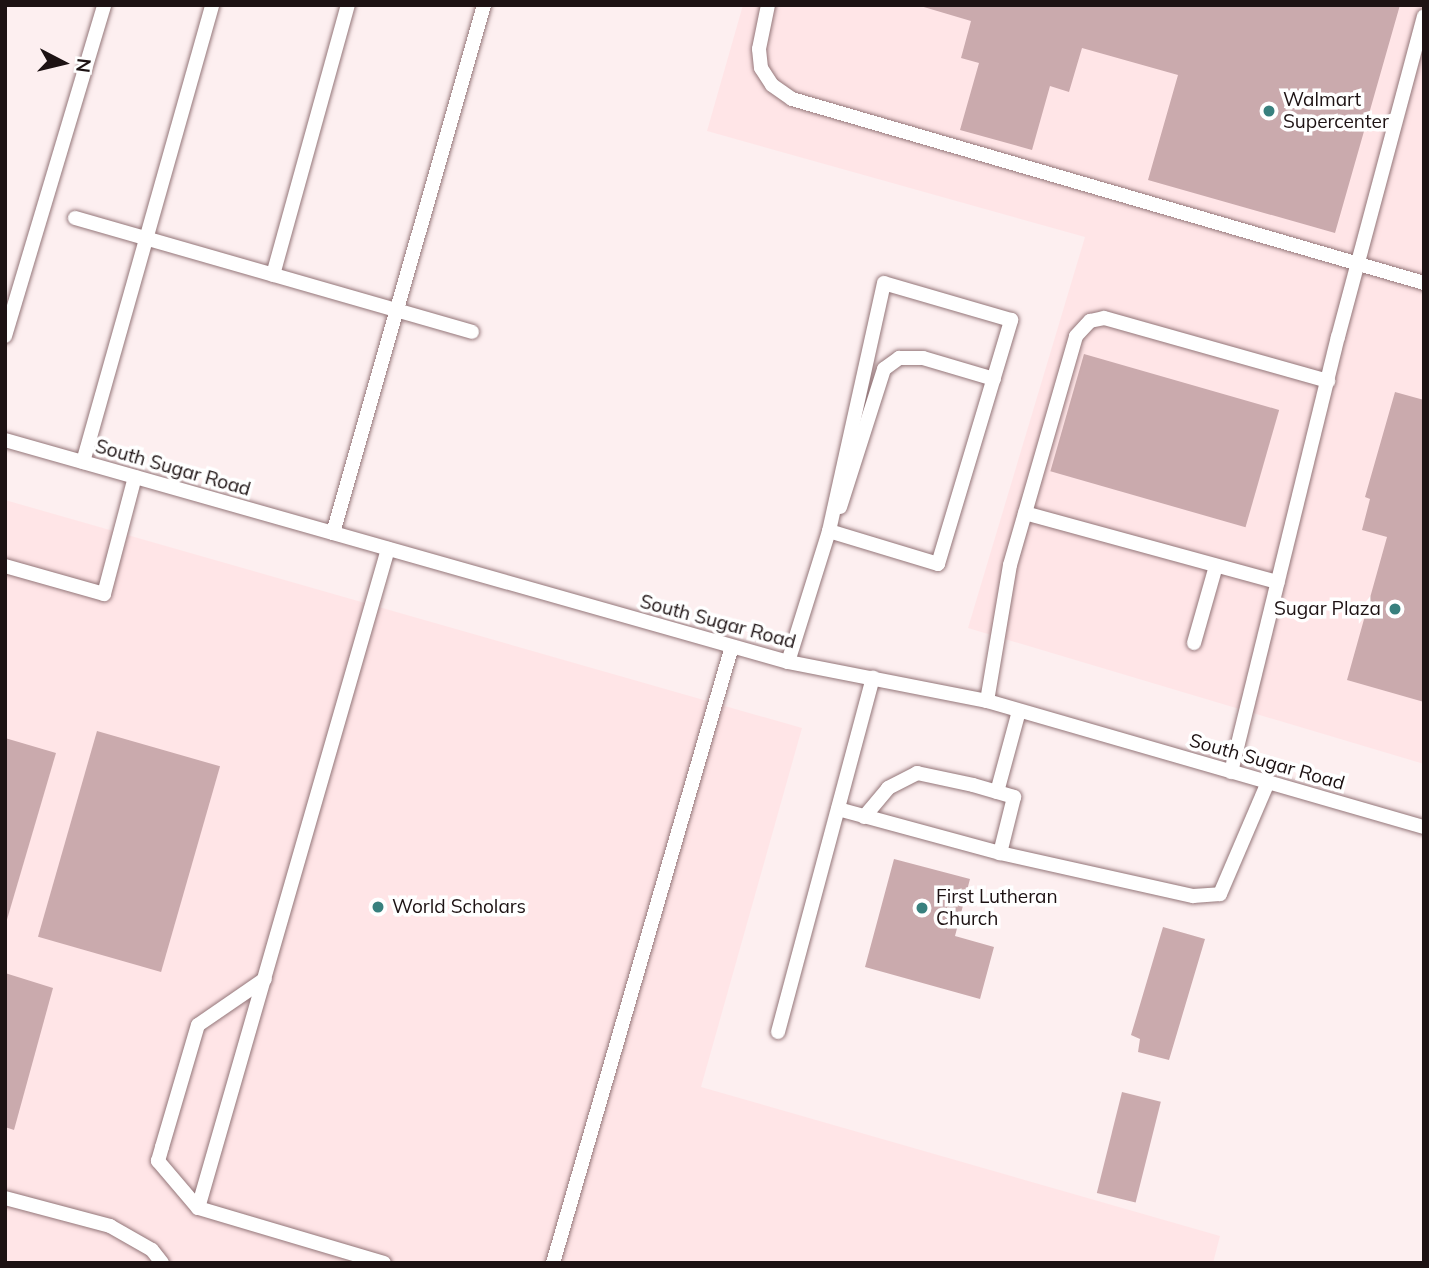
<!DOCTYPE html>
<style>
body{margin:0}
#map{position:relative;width:1429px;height:1268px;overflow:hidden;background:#fdeff0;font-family:Mulish,sans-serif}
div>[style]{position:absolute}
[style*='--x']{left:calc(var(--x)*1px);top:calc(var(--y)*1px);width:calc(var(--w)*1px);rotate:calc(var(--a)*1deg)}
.built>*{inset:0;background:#ffe5e7}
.building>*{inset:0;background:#caaaad;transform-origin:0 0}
.roads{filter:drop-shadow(0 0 2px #947679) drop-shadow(0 0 2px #947679)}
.lane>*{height:14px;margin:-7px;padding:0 7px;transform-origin:7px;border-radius:7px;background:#fff}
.dots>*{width:19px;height:19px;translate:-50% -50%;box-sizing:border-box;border:4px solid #fff;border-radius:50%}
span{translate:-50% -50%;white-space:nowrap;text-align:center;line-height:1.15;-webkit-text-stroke:7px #fff;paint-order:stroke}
.poi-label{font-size:19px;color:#1d1213}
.left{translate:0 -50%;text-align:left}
.right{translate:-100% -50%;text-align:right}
.street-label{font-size:19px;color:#1d1213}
.frame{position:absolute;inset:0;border:7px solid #1d1213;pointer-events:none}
.north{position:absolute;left:28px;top:28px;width:70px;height:70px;-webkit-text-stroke:5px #fff;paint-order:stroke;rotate:97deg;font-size:19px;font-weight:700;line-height:28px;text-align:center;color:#1d1213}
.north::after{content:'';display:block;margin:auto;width:24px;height:32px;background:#1d1213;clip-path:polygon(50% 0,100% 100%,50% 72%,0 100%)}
</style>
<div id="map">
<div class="built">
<i style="clip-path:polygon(743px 5px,1424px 5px,1424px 764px,968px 628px,1085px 237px,707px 131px)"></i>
<i style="clip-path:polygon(5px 500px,802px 728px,701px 1087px,1220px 1236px,1213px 1263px,5px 1263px)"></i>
</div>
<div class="building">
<i style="clip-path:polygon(917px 5px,1400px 5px,1335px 233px,1148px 180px,1178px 75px,1082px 48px,1069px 92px,1050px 86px,1032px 150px,960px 130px,979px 63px,961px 58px,971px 21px)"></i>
<i style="left:1084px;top:354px;width:203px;height:122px;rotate:16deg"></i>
<i style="clip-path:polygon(1395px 392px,1424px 400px,1424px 702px,1347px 680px,1387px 537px,1362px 530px,1370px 499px,1365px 497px)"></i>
<i style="left:97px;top:731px;width:128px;height:214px;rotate:16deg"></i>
<i style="clip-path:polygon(5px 738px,56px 753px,6px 923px,5px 922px)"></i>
<i style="clip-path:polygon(894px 859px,970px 879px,955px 936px,994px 947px,980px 999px,865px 967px)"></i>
<i style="clip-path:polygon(1163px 927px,1205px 939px,1169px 1060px,1138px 1052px,1140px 1039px,1131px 1035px)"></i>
<i style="clip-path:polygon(5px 973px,53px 988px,14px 1130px,5px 1127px)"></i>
<i style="left:1122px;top:1092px;width:40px;height:104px;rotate:14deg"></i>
</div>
<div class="roads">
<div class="lane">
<i style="--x:768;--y:5;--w:45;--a:101.6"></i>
<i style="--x:759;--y:49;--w:19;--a:84"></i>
<i style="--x:761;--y:68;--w:20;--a:57"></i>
<i style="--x:772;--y:85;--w:24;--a:35"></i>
<i style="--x:792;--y:99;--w:658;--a:16.23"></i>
<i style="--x:75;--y:218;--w:413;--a:16"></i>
<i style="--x:273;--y:275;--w:280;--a:-74.5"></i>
<i style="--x:5;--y:336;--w:345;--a:-73.3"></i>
<i style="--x:5;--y:440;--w:814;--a:15.83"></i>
<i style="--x:788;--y:662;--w:203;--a:11.1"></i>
<i style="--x:987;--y:701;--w:455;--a:16.1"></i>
<i style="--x:83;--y:462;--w:475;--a:-74.2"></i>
<i style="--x:840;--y:507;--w:145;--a:-72.3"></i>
<i style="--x:884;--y:369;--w:19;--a:-36"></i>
<i style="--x:899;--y:358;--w:24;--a:0"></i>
<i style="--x:923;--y:358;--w:74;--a:16.5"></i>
<i style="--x:1025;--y:513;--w:262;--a:15.3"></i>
<i style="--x:333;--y:533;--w:549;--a:-74.04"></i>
<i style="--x:5;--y:566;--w:103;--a:15.8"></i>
<i style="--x:104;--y:594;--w:121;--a:-75.2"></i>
<i style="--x:1194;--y:643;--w:80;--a:-74.1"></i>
<i style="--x:788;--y:662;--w:137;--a:-72.6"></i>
<i style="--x:829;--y:531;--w:114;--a:16.8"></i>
<i style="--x:938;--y:564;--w:255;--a:-73.3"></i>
<i style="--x:1011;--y:320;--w:132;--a:-163.8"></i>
<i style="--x:884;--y:283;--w:254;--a:102.5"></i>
<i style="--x:987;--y:701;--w:138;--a:-80.4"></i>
<i style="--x:1010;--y:565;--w:238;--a:-73.9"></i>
<i style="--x:1076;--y:336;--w:21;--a:-47"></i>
<i style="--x:1090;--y:321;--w:14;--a:-12"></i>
<i style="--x:1104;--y:318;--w:233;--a:15.7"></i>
<i style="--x:1231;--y:772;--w:448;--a:-76.2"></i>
<i style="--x:1338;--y:337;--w:332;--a:-75"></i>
<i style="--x:997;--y:792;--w:84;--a:-74.8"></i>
<i style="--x:838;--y:809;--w:168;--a:15.2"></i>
<i style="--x:1000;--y:853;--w:198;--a:12.6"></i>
<i style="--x:1193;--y:896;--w:27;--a:-4"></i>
<i style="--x:1220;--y:894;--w:122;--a:-66.8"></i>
<i style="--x:864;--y:817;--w:38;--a:-50"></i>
<i style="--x:888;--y:788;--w:33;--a:-27"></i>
<i style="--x:917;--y:773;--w:57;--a:12.1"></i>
<i style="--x:973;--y:785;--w:43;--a:16.3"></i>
<i style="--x:1014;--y:797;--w:58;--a:104"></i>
<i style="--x:778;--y:1032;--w:367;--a:-75"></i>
<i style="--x:5;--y:1198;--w:109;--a:14.9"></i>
<i style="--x:110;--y:1226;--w:48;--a:29.7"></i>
<i style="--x:152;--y:1250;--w:16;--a:52"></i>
<i style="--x:198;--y:1208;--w:62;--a:-130.4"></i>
<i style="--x:158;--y:1161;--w:15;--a:-74"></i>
<i style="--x:162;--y:1147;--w:127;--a:-73.6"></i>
<i style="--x:198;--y:1025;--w:81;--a:-34.5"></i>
<i style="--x:384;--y:1263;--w:194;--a:-163.5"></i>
<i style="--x:198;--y:1208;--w:686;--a:-73.92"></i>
<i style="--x:553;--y:1263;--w:642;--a:-73.82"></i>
</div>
</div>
<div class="dots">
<i style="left:1269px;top:111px;background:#38807e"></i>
<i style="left:1395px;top:609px;background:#38807e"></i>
<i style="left:378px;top:907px;background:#38807e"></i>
<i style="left:922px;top:908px;background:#38807e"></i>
</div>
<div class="poi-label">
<span class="left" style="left:1283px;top:111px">Walmart<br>Supercenter</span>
<span class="right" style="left:1381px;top:609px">Sugar Plaza</span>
<span class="left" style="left:936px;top:908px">First Lutheran<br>Church</span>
<span class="left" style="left:392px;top:907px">World Scholars</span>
</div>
<div class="street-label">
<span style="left:173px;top:468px;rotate:16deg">South Sugar Road</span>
<span style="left:718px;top:622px;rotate:15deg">South Sugar Road</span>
<span style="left:1267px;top:762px;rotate:16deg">South Sugar Road</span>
</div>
<div class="frame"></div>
<div class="north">N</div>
</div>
